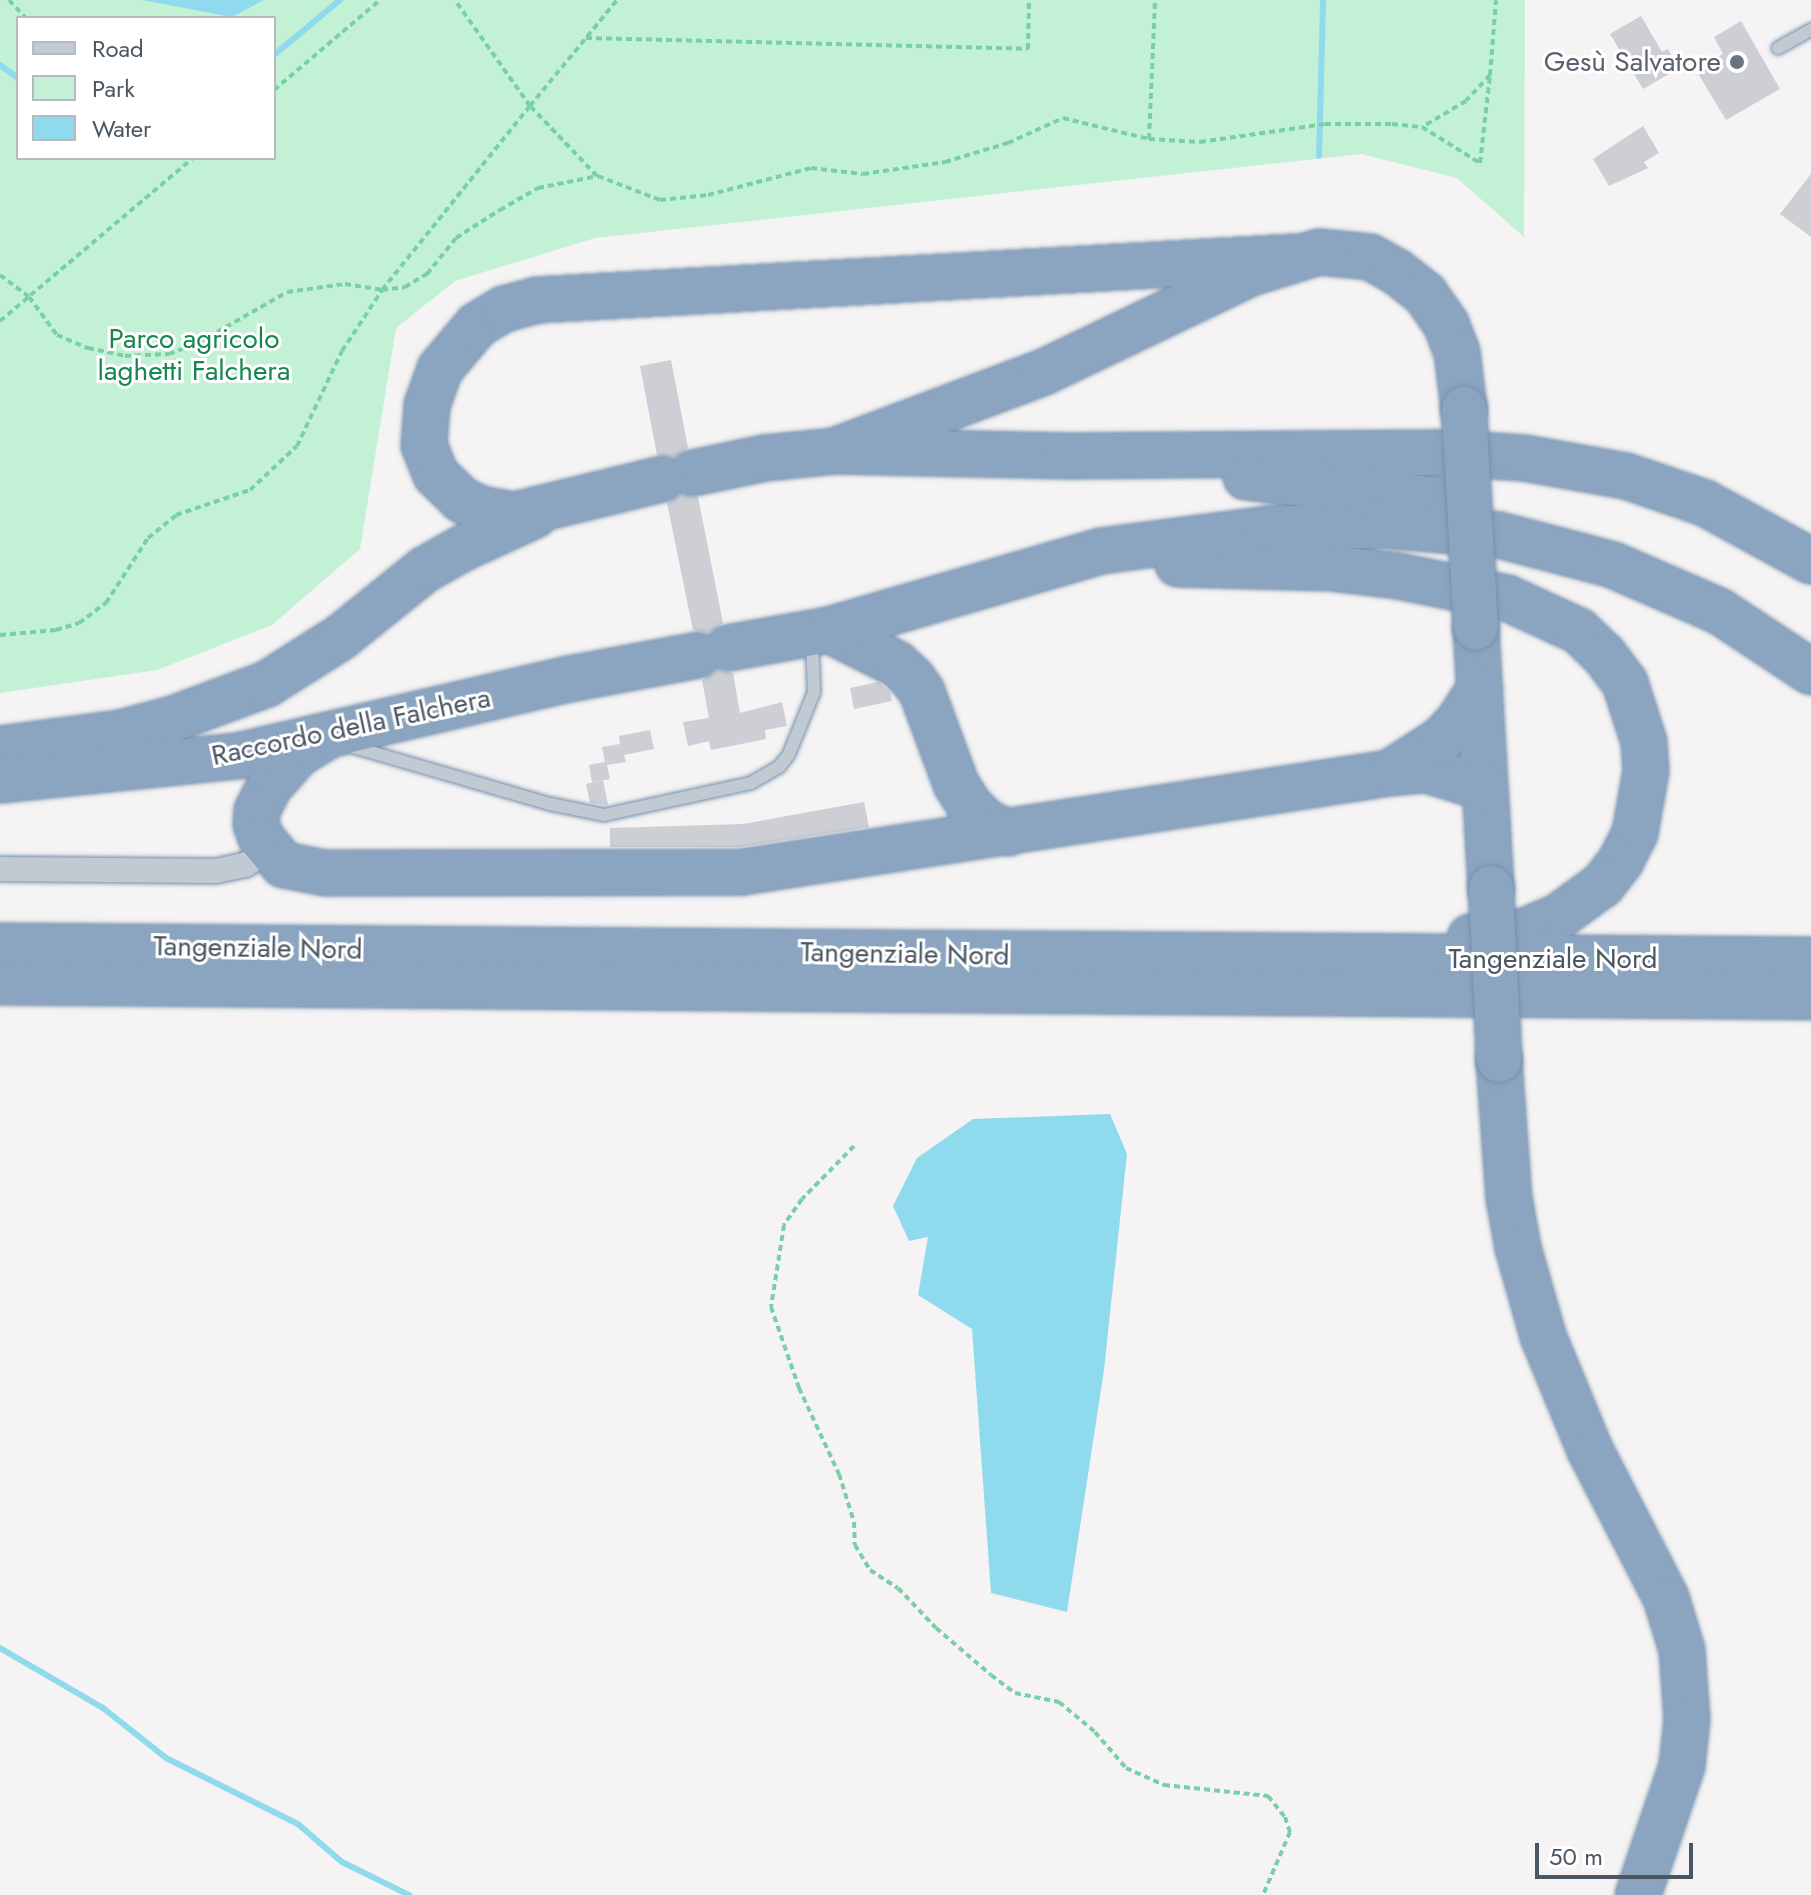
<!DOCTYPE html>
<meta charset="utf-8">
<style>
body{margin:0}
#map{position:relative;width:1811px;height:1895px;overflow:hidden;background:#f5f3f3;font-family:Jost,sans-serif}
div>[style]{position:absolute}
[style*='--x']{left:calc(var(--x)*1px);top:calc(var(--y)*1px);width:calc(var(--w)*1px);rotate:calc(var(--a)*1deg)}
.green>*{inset:0;background:#c3f1d5}
.water>*{inset:0;background:#90daee}
.stream>*{height:6px;margin:-3px;padding:0 3px;transform-origin:3px;border-radius:3px;background:#90daee}
.building>*{inset:0;background:#cdcfd5}
.path>*{height:4px;margin-top:-2px;transform-origin:0;background:repeating-linear-gradient(90deg,#7ad0a6 0 6px,transparent 0 10px)}
.roads{filter:drop-shadow(0 0 2px #7690ad) drop-shadow(0 0 2px #7690ad)}
.service>*{height:12px;margin:-6px;padding:0 6px;transform-origin:6px;border-radius:6px;background:#c1cad2}
.minor>*{height:24px;margin:-12px;padding:0 12px;transform-origin:12px;border-radius:12px;background:#c1cad2}
.motorway>*{height:44px;margin:-22px;padding:0 22px;transform-origin:22px;border-radius:22px;background:#8ba5c1}
.bridges{filter:drop-shadow(0 0 2px #7690ad) drop-shadow(0 0 2px #7690ad)}
.motorway-bridge>*{height:44px;margin:-22px;padding:0 22px;transform-origin:22px;border-radius:22px;background:#8ba5c1}
.dots>*{width:22px;height:22px;translate:-50% -50%;box-sizing:border-box;border:4px solid #fff;border-radius:50%}
span{translate:-50% -50%;white-space:nowrap;text-align:center;line-height:1.15;-webkit-text-stroke:6px #fff;paint-order:stroke}
.worship-label{font-size:28px;color:#5b616d}
.right{translate:-100% -50%;text-align:right}
.park-label{font-size:28px;color:#17864f}
.street-label{font-size:28px;color:#4a5661}
.legend{position:absolute;left:16px;top:16px;width:260px;height:144px;box-sizing:border-box;background:#fff;border:2px solid #b7bbc0;margin:0;padding:10px 14px;list-style:none;font-size:24px;color:#4a5661}
.legend li{display:flex;align-items:center;gap:16px;height:40px}
.legend b{width:40px;border:2px solid #b7bbc0}
.scale{position:absolute;left:1535px;top:1843px;width:158px;height:36px;box-sizing:border-box;border:4px solid #4a5661;border-top:0;padding-left:10px;font-size:24px;line-height:28px;white-space:nowrap;color:#4a5661;-webkit-text-stroke:6px #fff;paint-order:stroke}
</style>
<div id="map">
<div class="green">
<i style="clip-path:polygon(evenodd,0 0,1525px 0,1524px 237px,1457px 178px,1361px 154px,595px 238px,455px 281px,396px 328px,360px 549px,272px 625px,157px 670px,0 693px,0 0,18px 18px,274px 18px,274px 158px,18px 158px,18px 18px)"></i>
</div>
<div class="water">
<i style="clip-path:polygon(142px 0,264px 0,232px 17px)"></i>
<i style="clip-path:polygon(1110px 1114px,1127px 1154px,1104px 1370px,1067px 1612px,991px 1593px,972px 1329px,918px 1295px,928px 1237px,909px 1241px,893px 1206px,917px 1158px,973px 1119px)"></i>
</div>
<div class="stream">
<i style="--x:274;--y:55;--w:86;--a:-39.8"></i>
<i style="--x:0;--y:65;--w:22;--a:36"></i>
<i style="--x:1319;--y:156;--w:156;--a:-88.5"></i>
<i style="--x:0;--y:1648;--w:119;--a:30.2"></i>
<i style="--x:103;--y:1708;--w:80;--a:38.4"></i>
<i style="--x:166;--y:1758;--w:148;--a:26.6"></i>
<i style="--x:298;--y:1824;--w:58;--a:40.8"></i>
<i style="--x:342;--y:1862;--w:75;--a:26.2"></i>
</div>
<div class="building">
<i style="clip-path:polygon(1641px 16px,1662px 52px,1668px 49px,1679px 68px,1643px 89px,1610px 34px)"></i>
<i style="clip-path:polygon(1741px 21px,1780px 89px,1726px 120px,1696px 70px,1723px 54px,1714px 37px)"></i>
<i style="clip-path:polygon(1643px 126px,1659px 153px,1644px 162px,1648px 168px,1609px 186px,1593px 159px)"></i>
<i style="clip-path:polygon(1811px 174px,1811px 237px,1780px 214px)"></i>
<i style="clip-path:polygon(671px 360px,688px 448px,674px 458px,657px 455px,640px 366px)"></i>
<i style="clip-path:polygon(681px 494px,698px 497px,723px 623px,709px 633px,693px 630px,667px 503px)"></i>
<i style="clip-path:polygon(717px 670px,733px 673px,740px 713px,782px 702px,787px 726px,765px 730px,766px 739px,711px 750px,709px 741px,688px 746px,683px 722px,709px 718px,702px 680px)"></i>
<i style="clip-path:polygon(878px 682px,890px 692px,892px 701px,854px 709px,850px 688px)"></i>
<i style="clip-path:polygon(650px 730px,654px 749px,624px 755px,626px 762px,607px 765px,610px 779px,592px 782px,589px 765px,605px 762px,602px 747px,620px 744px,619px 736px)"></i>
<i style="clip-path:polygon(603px 780px,608px 805px,590px 803px,586px 784px)"></i>
<i style="clip-path:polygon(864px 802px,869px 827px,740px 847px,610px 847px,610px 828px,743px 824px)"></i>
</div>
<div class="path">
<i style="--x:9;--y:0;--w:25;--a:47"></i>
<i style="--x:586;--y:38;--w:442;--a:1.4"></i>
<i style="--x:1028;--y:49;--w:49;--a:-88.8"></i>
<i style="--x:1490;--y:75;--w:75;--a:-85.4"></i>
<i style="--x:274;--y:90;--w:139;--a:-40.3"></i>
<i style="--x:1149;--y:139;--w:139;--a:-87.5"></i>
<i style="--x:597;--y:176;--w:97;--a:-133.7"></i>
<i style="--x:530;--y:106;--w:137;--a:-50.6"></i>
<i style="--x:0;--y:275;--w:36;--a:37"></i>
<i style="--x:29;--y:297;--w:47;--a:53.6"></i>
<i style="--x:57;--y:335;--w:34;--a:23"></i>
<i style="--x:88;--y:348;--w:38;--a:12"></i>
<i style="--x:125;--y:356;--w:44;--a:-2.6"></i>
<i style="--x:169;--y:354;--w:33;--a:-21"></i>
<i style="--x:200;--y:342;--w:100;--a:-29.9"></i>
<i style="--x:287;--y:292;--w:59;--a:-7.9"></i>
<i style="--x:345;--y:284;--w:37;--a:9"></i>
<i style="--x:382;--y:290;--w:23;--a:-7"></i>
<i style="--x:405;--y:287;--w:26;--a:-31"></i>
<i style="--x:427;--y:274;--w:46;--a:-51.1"></i>
<i style="--x:456;--y:238;--w:52;--a:-32.5"></i>
<i style="--x:500;--y:210;--w:44;--a:-30.1"></i>
<i style="--x:538;--y:188;--w:61;--a:-11.3"></i>
<i style="--x:598;--y:176;--w:66;--a:21.2"></i>
<i style="--x:660;--y:200;--w:48;--a:-5.9"></i>
<i style="--x:708;--y:195;--w:106;--a:-14.7"></i>
<i style="--x:811;--y:168;--w:52;--a:6.6"></i>
<i style="--x:863;--y:174;--w:83;--a:-8.3"></i>
<i style="--x:945;--y:162;--w:66;--a:-16.8"></i>
<i style="--x:1008;--y:143;--w:60;--a:-24.4"></i>
<i style="--x:1063;--y:118;--w:89;--a:13.7"></i>
<i style="--x:1149;--y:139;--w:51;--a:3.4"></i>
<i style="--x:1200;--y:142;--w:126;--a:-8.2"></i>
<i style="--x:1325;--y:124;--w:67;--a:0"></i>
<i style="--x:1392;--y:124;--w:30;--a:6"></i>
<i style="--x:1422;--y:127;--w:68;--a:31.8"></i>
<i style="--x:1480;--y:163;--w:89;--a:-83.5"></i>
<i style="--x:1490;--y:75;--w:35;--a:133"></i>
<i style="--x:1466;--y:101;--w:51;--a:149.4"></i>
<i style="--x:0;--y:321;--w:253;--a:-40.2"></i>
<i style="--x:0;--y:635;--w:56;--a:-5.1"></i>
<i style="--x:56;--y:630;--w:24;--a:-17"></i>
<i style="--x:79;--y:623;--w:34;--a:-37"></i>
<i style="--x:106;--y:603;--w:77;--a:-57.1"></i>
<i style="--x:148;--y:538;--w:36;--a:-39"></i>
<i style="--x:176;--y:515;--w:78;--a:-18.7"></i>
<i style="--x:250;--y:490;--w:64;--a:-43.1"></i>
<i style="--x:297;--y:446;--w:105;--a:-64.7"></i>
<i style="--x:342;--y:351;--w:73;--a:-56.7"></i>
<i style="--x:382;--y:290;--w:236;--a:-51.2"></i>
<i style="--x:530;--y:106;--w:130;--a:-125.3"></i>
<i style="--x:854;--y:1146;--w:74;--a:134.5"></i>
<i style="--x:802;--y:1199;--w:32;--a:125"></i>
<i style="--x:784;--y:1225;--w:83;--a:99"></i>
<i style="--x:771;--y:1307;--w:86;--a:70.9"></i>
<i style="--x:799;--y:1388;--w:95;--a:65.1"></i>
<i style="--x:839;--y:1474;--w:50;--a:72.6"></i>
<i style="--x:854;--y:1522;--w:23;--a:88"></i>
<i style="--x:855;--y:1545;--w:29;--a:59"></i>
<i style="--x:870;--y:1570;--w:33;--a:33"></i>
<i style="--x:898;--y:1588;--w:55;--a:46.5"></i>
<i style="--x:936;--y:1628;--w:72;--a:40.5"></i>
<i style="--x:991;--y:1675;--w:30;--a:37"></i>
<i style="--x:1015;--y:1693;--w:45;--a:11.6"></i>
<i style="--x:1059;--y:1702;--w:47;--a:39.8"></i>
<i style="--x:1095;--y:1732;--w:48;--a:49.3"></i>
<i style="--x:1126;--y:1768;--w:42;--a:24.1"></i>
<i style="--x:1164;--y:1785;--w:105;--a:6"></i>
<i style="--x:1268;--y:1796;--w:27;--a:51"></i>
<i style="--x:1285;--y:1817;--w:16;--a:72"></i>
<i style="--x:1290;--y:1832;--w:69;--a:113.2"></i>
</div>
<div class="roads">
<div class="service">
<i style="--x:1778;--y:48;--w:38;--a:-29"></i>
<i style="--x:350;--y:746;--w:208;--a:16.2"></i>
<i style="--x:550;--y:804;--w:55;--a:11.5"></i>
<i style="--x:604;--y:815;--w:150;--a:-12.3"></i>
<i style="--x:751;--y:783;--w:32;--a:-30"></i>
<i style="--x:779;--y:767;--w:16;--a:-52"></i>
<i style="--x:789;--y:754;--w:67;--a:-68"></i>
<i style="--x:814;--y:692;--w:52;--a:-92.2"></i>
</div>
<div class="minor">
<i style="--x:0;--y:869;--w:216;--a:0.5"></i>
<i style="--x:216;--y:871;--w:30;--a:-12"></i>
<i style="--x:245;--y:865;--w:28;--a:-32"></i>
</div>
<div class="motorway">
<i style="--x:834;--y:451;--w:235;--a:1.2"></i>
<i style="--x:1069;--y:456;--w:380;--a:-0.5"></i>
<i style="--x:1449;--y:453;--w:75;--a:3.8"></i>
<i style="--x:1524;--y:458;--w:104;--a:10"></i>
<i style="--x:1626;--y:476;--w:83;--a:18.9"></i>
<i style="--x:1705;--y:503;--w:121;--a:28.7"></i>
<i style="--x:693;--y:473;--w:74;--a:-11.8"></i>
<i style="--x:765;--y:458;--w:69;--a:-5.8"></i>
<i style="--x:834;--y:451;--w:224;--a:-20.6"></i>
<i style="--x:1044;--y:372;--w:229;--a:-25.6"></i>
<i style="--x:1251;--y:273;--w:71;--a:-17.2"></i>
<i style="--x:1319;--y:252;--w:51;--a:5.6"></i>
<i style="--x:1370;--y:257;--w:31;--a:29"></i>
<i style="--x:1397;--y:272;--w:36;--a:38"></i>
<i style="--x:1425;--y:294;--w:37;--a:55"></i>
<i style="--x:1446;--y:324;--w:30;--a:69"></i>
<i style="--x:1457;--y:352;--w:57;--a:83"></i>
<i style="--x:1246;--y:477;--w:199;--a:6.9"></i>
<i style="--x:662;--y:479;--w:152;--a:166.3"></i>
<i style="--x:514;--y:515;--w:34;--a:-170"></i>
<i style="--x:481;--y:509;--w:21;--a:-155"></i>
<i style="--x:462;--y:500;--w:36;--a:-136"></i>
<i style="--x:436;--y:475;--w:32;--a:-112"></i>
<i style="--x:424;--y:445;--w:40;--a:-85.7"></i>
<i style="--x:427;--y:405;--w:38;--a:-70"></i>
<i style="--x:440;--y:369;--w:57;--a:-49.9"></i>
<i style="--x:477;--y:325;--w:31;--a:-31"></i>
<i style="--x:504;--y:309;--w:34;--a:-15"></i>
<i style="--x:537;--y:300;--w:761;--a:-3.24"></i>
<i style="--x:1178;--y:564;--w:153;--a:1.5"></i>
<i style="--x:1331;--y:568;--w:67;--a:6.8"></i>
<i style="--x:1398;--y:576;--w:111;--a:11.4"></i>
<i style="--x:1507;--y:598;--w:79;--a:24.6"></i>
<i style="--x:1579;--y:631;--w:35;--a:44"></i>
<i style="--x:1604;--y:655;--w:35;--a:53"></i>
<i style="--x:1625;--y:683;--w:62;--a:72.1"></i>
<i style="--x:1644;--y:742;--w:29;--a:86"></i>
<i style="--x:1646;--y:771;--w:63;--a:100.1"></i>
<i style="--x:1635;--y:833;--w:31;--a:117"></i>
<i style="--x:1621;--y:861;--w:31;--a:128"></i>
<i style="--x:1602;--y:885;--w:54;--a:144"></i>
<i style="--x:1558;--y:917;--w:36;--a:157"></i>
<i style="--x:1525;--y:931;--w:55;--a:173.8"></i>
<i style="--x:1476;--y:628;--w:260;--a:86.7"></i>
<i style="--x:829;--y:630;--w:76;--a:26.6"></i>
<i style="--x:897;--y:664;--w:21;--a:43"></i>
<i style="--x:912;--y:678;--w:17;--a:54"></i>
<i style="--x:922;--y:692;--w:98;--a:69.7"></i>
<i style="--x:956;--y:784;--w:25;--a:58"></i>
<i style="--x:969;--y:805;--w:24;--a:45"></i>
<i style="--x:986;--y:822;--w:25;--a:26"></i>
<i style="--x:728;--y:648;--w:103;--a:-10.1"></i>
<i style="--x:829;--y:630;--w:283;--a:-16.2"></i>
<i style="--x:1101;--y:551;--w:167;--a:-7.5"></i>
<i style="--x:1267;--y:529;--w:117;--a:-2"></i>
<i style="--x:1384;--y:525;--w:115;--a:5"></i>
<i style="--x:1499;--y:535;--w:118;--a:14.7"></i>
<i style="--x:1613;--y:565;--w:116;--a:23.5"></i>
<i style="--x:1719;--y:611;--w:110;--a:33.5"></i>
<i style="--x:324;--y:738;--w:32;--a:148"></i>
<i style="--x:297;--y:755;--w:43;--a:131.2"></i>
<i style="--x:269;--y:787;--w:27;--a:117"></i>
<i style="--x:257;--y:811;--w:13;--a:94"></i>
<i style="--x:256;--y:824;--w:15;--a:70"></i>
<i style="--x:261;--y:838;--w:35;--a:50"></i>
<i style="--x:284;--y:865;--w:42;--a:11"></i>
<i style="--x:325;--y:873;--w:417;--a:-0.1"></i>
<i style="--x:742;--y:872;--w:655;--a:-8.7"></i>
<i style="--x:1389;--y:773;--w:38;--a:-5"></i>
<i style="--x:1427;--y:770;--w:61;--a:17.2"></i>
<i style="--x:0;--y:749;--w:121;--a:-7.6"></i>
<i style="--x:120;--y:733;--w:52;--a:-14.6"></i>
<i style="--x:170;--y:720;--w:103;--a:-20.4"></i>
<i style="--x:267;--y:684;--w:88;--a:-32.4"></i>
<i style="--x:341;--y:637;--w:107;--a:-38.9"></i>
<i style="--x:424;--y:570;--w:45;--a:-29.4"></i>
<i style="--x:463;--y:548;--w:79;--a:-24.6"></i>
<i style="--x:1391;--y:772;--w:61;--a:-32.9"></i>
<i style="--x:1442;--y:739;--w:23;--a:-47"></i>
<i style="--x:1458;--y:722;--w:40;--a:-57.1"></i>
<i style="--x:0;--y:780;--w:239;--a:-5.8"></i>
<i style="--x:238;--y:756;--w:340;--a:-13.1"></i>
<i style="--x:569;--y:679;--w:131;--a:-10.5"></i>
<i style="--x:0;--y:946;--w:1811;--a:0.44"></i>
<i style="--x:0;--y:982;--w:1811;--a:0.47"></i>
<i style="--x:1499;--y:1060;--w:138;--a:85.9"></i>
<i style="--x:1509;--y:1198;--w:51;--a:79.8"></i>
<i style="--x:1518;--y:1248;--w:91;--a:74.1"></i>
<i style="--x:1543;--y:1336;--w:123;--a:67.6"></i>
<i style="--x:1590;--y:1450;--w:166;--a:62.8"></i>
<i style="--x:1666;--y:1598;--w:54;--a:72.9"></i>
<i style="--x:1682;--y:1650;--w:69;--a:85.9"></i>
<i style="--x:1687;--y:1719;--w:47;--a:96.1"></i>
<i style="--x:1682;--y:1766;--w:136;--a:108.8"></i>
</div>
</div>
<div class="bridges">
<div class="motorway-bridge">
<i style="--x:1464;--y:409;--w:219;--a:86.9"></i>
<i style="--x:1491;--y:888;--w:172;--a:87.3"></i>
</div>
</div>
<div class="dots">
<i style="left:1737px;top:62px;background:#6b7280"></i>
</div>
<div class="worship-label">
<span class="right" style="left:1721px;top:62px">Gesù Salvatore</span>
</div>
<div class="park-label">
<span style="left:194px;top:355px">Parco agricolo<br>laghetti Falchera</span>
</div>
<div class="street-label">
<span style="left:351px;top:727px;rotate:-12deg">Raccordo della Falchera</span>
<span style="left:258px;top:948px;rotate:1deg">Tangenziale Nord</span>
<span style="left:905px;top:954px;rotate:1deg">Tangenziale Nord</span>
<span style="left:1553px;top:959px">Tangenziale Nord</span>
</div>
<ul class="legend">
<li><b style="height:10px;background:#c1cad2"></b>Road</li>
<li><b style="height:22px;background:#c3f1d5"></b>Park</li>
<li><b style="height:22px;background:#90daee"></b>Water</li>
</ul>
<div class="scale">50 m</div>
</div>
